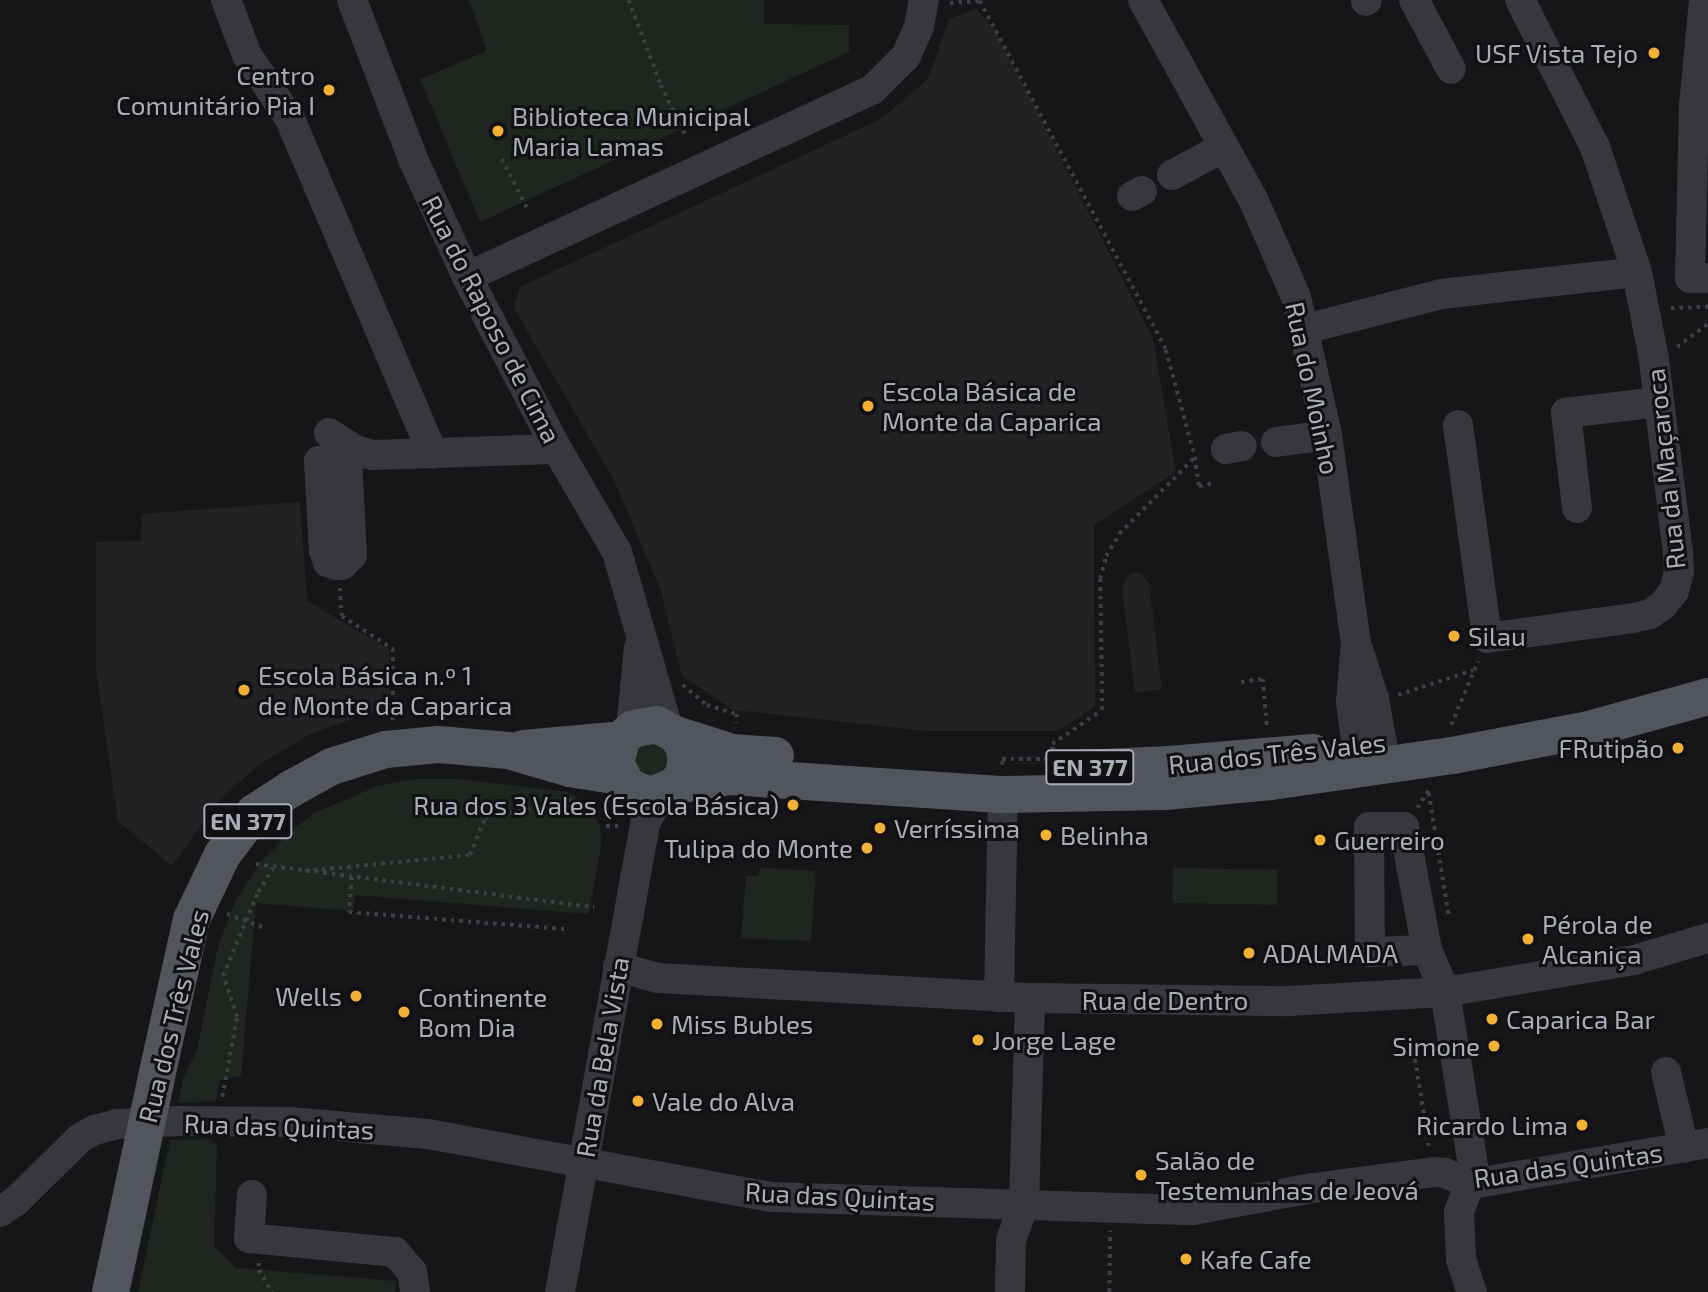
<!DOCTYPE html>
<meta charset="utf-8">
<style>
body{margin:0}
#map{position:relative;width:1708px;height:1292px;overflow:hidden;background:#161618;font-family:"Exo 2",sans-serif}
div>[style]{position:absolute}
[style*='--x']{left:calc(var(--x)*1px);top:calc(var(--y)*1px);width:calc(var(--w)*1px);rotate:calc(var(--a)*1deg)}
.built>*{inset:0;background:#222225}
.green>*{inset:0;background:#1e261f;transform-origin:0 0}
.path>*{height:3.5px;margin-top:-1.75px;transform-origin:0;background:repeating-linear-gradient(90deg,#3d3f44 0 3.5px,transparent 0 8.5px)}
.minor>*{height:30px;margin:-15px;padding:0 15px;transform-origin:15px;border-radius:15px;background:#37383d}
.major>*{height:37px;margin:-18.5px;padding:0 18.5px;transform-origin:18.5px;border-radius:18.5px;background:#53555c}
.major-bridge>*{height:37px;margin:-18.5px;padding:0 18.5px;transform-origin:18.5px;border-radius:18.5px;background:#53555c}
.dots>*{width:19px;height:19px;translate:-50% -50%;box-sizing:border-box;border:4px solid #111113;border-radius:50%}
span{translate:-50% -50%;white-space:nowrap;text-align:center;line-height:1.15;-webkit-text-stroke:6px #111113;paint-order:stroke}
.shield-label span{padding:2px 5px;background:#111113;border:2px solid;border-radius:5px;-webkit-text-stroke-width:0}
.shield-label{font-size:24px;color:#a8adb8;font-weight:700}
.poi-label{font-size:26px;color:#a8adb8}
.right{translate:-100% -50%;text-align:right}
.left{translate:0 -50%;text-align:left}
.street-label{font-size:26px;color:#a8adb8}
</style>
<div id="map">
<div class="built">
<i style="clip-path:polygon(976px 9px,995px 29px,1153px 339px,1176px 472px,1094px 525px,1095px 707px,1057px 731px,928px 731px,733px 710px,682px 676px,661px 591px,614px 480px,514px 308px,520px 287px,881px 119px,928px 79px,949px 19px)"></i>
<i style="clip-path:polygon(300px 502px,307px 601px,389px 649px,390px 710px,362px 715px,309px 735px,260px 764px,219px 800px,172px 866px,118px 821px,96px 670px,96px 542px,141px 541px,142px 514px)"></i>
<i style="clip-path:polygon(1134px 573px,1141px 574px,1149px 583px,1162px 689px,1135px 693px,1122px 588px,1127px 577px)"></i>
</div>
<div class="green">
<i style="clip-path:polygon(469px 0,764px 0,764px 24px,849px 25px,849px 52px,480px 222px,420px 79px,487px 51px)"></i>
<i style="clip-path:polygon(661px 741px,670px 760px,657px 778px,636px 773px,632px 747px)"></i>
<i style="clip-path:polygon(414px 779px,458px 779px,568px 792px,588px 806px,600px 826px,601px 845px,589px 914px,355px 895px,353px 911px,256px 903px,241px 1076px,220px 1079px,216px 1101px,178px 1103px,184px 1076px,197px 1050px,218px 947px,235px 902px,259px 864px,292px 830px,316px 812px,378px 786px)"></i>
<i style="clip-path:polygon(762px 868px,816px 871px,811px 941px,741px 938px,746px 876px,757px 876px)"></i>
<i style="left:1173px;top:868px;width:105px;height:35px;rotate:1deg"></i>
<i style="clip-path:polygon(209px 1139px,217px 1145px,214px 1246px,236px 1268px,396px 1281px,395px 1292px,138px 1292px,170px 1140px)"></i>
</div>
<div class="path">
<i style="--x:629;--y:0;--w:91;--a:69.4"></i>
<i style="--x:661;--y:85;--w:55;--a:63.9"></i>
<i style="--x:950;--y:3;--w:30;--a:-4"></i>
<i style="--x:980;--y:1;--w:395;--a:61.9"></i>
<i style="--x:1166;--y:350;--w:111;--a:74.8"></i>
<i style="--x:1195;--y:457;--w:29;--a:82"></i>
<i style="--x:1199;--y:486;--w:15;--a:-11"></i>
<i style="--x:502;--y:159;--w:55;--a:63"></i>
<i style="--x:1671;--y:308;--w:37;--a:-2"></i>
<i style="--x:1677;--y:347;--w:39;--a:-37"></i>
<i style="--x:340;--y:588;--w:28;--a:86"></i>
<i style="--x:342;--y:616;--w:61;--a:32.9"></i>
<i style="--x:393;--y:649;--w:72;--a:90"></i>
<i style="--x:1241;--y:682;--w:22;--a:-8"></i>
<i style="--x:1263;--y:679;--w:48;--a:85.2"></i>
<i style="--x:683;--y:685;--w:31;--a:40"></i>
<i style="--x:707;--y:705;--w:31;--a:17"></i>
<i style="--x:737;--y:714;--w:9;--a:96"></i>
<i style="--x:1398;--y:695;--w:79;--a:-18.4"></i>
<i style="--x:1451;--y:725;--w:69;--a:-67.1"></i>
<i style="--x:1002;--y:765;--w:6;--a:-90"></i>
<i style="--x:1002;--y:759;--w:51;--a:0"></i>
<i style="--x:1053;--y:759;--w:15;--a:-94"></i>
<i style="--x:1052;--y:744;--w:60;--a:-34.2"></i>
<i style="--x:1102;--y:710;--w:131;--a:-90.9"></i>
<i style="--x:1100;--y:579;--w:24;--a:-75"></i>
<i style="--x:1106;--y:556;--w:26;--a:-59"></i>
<i style="--x:1119;--y:534;--w:108;--a:-45.4"></i>
<i style="--x:1429;--y:793;--w:125;--a:80.8"></i>
<i style="--x:1417;--y:808;--w:24;--a:-57"></i>
<i style="--x:606;--y:826;--w:12;--a:0"></i>
<i style="--x:256;--y:864;--w:341;--a:7.3"></i>
<i style="--x:305;--y:871;--w:166;--a:-5.5"></i>
<i style="--x:470;--y:855;--w:40;--a:-68"></i>
<i style="--x:485;--y:818;--w:92;--a:-11.9"></i>
<i style="--x:352;--y:877;--w:35;--a:95"></i>
<i style="--x:349;--y:912;--w:216;--a:4.5"></i>
<i style="--x:227;--y:914;--w:40;--a:20.2"></i>
<i style="--x:1414;--y:1051;--w:96;--a:81"></i>
<i style="--x:222;--y:1097;--w:81;--a:-79.4"></i>
<i style="--x:237;--y:1017;--w:43;--a:-108.9"></i>
<i style="--x:223;--y:976;--w:91;--a:-67.4"></i>
<i style="--x:258;--y:892;--w:28;--a:-58"></i>
<i style="--x:259;--y:1263;--w:7;--a:90"></i>
<i style="--x:259;--y:1270;--w:26;--a:59"></i>
<i style="--x:1109;--y:1292;--w:61;--a:-89.1"></i>
</div>
<div class="minor">
<i style="--x:226;--y:0;--w:59;--a:69.1"></i>
<i style="--x:247;--y:55;--w:77;--a:56.1"></i>
<i style="--x:290;--y:119;--w:364;--a:66.9"></i>
<i style="--x:352;--y:0;--w:170;--a:69"></i>
<i style="--x:413;--y:159;--w:130;--a:65.4"></i>
<i style="--x:467;--y:277;--w:194;--a:62.4"></i>
<i style="--x:557;--y:449;--w:119;--a:59.8"></i>
<i style="--x:617;--y:552;--w:184;--a:73.9"></i>
<i style="--x:1143;--y:0;--w:227;--a:61.1"></i>
<i style="--x:1253;--y:199;--w:107;--a:66.3"></i>
<i style="--x:1296;--y:297;--w:141;--a:77.3"></i>
<i style="--x:1327;--y:435;--w:210;--a:82.1"></i>
<i style="--x:1356;--y:643;--w:59;--a:72.2"></i>
<i style="--x:1374;--y:699;--w:46;--a:79.9"></i>
<i style="--x:1382;--y:744;--w:25;--a:113"></i>
<i style="--x:1372;--y:767;--w:24;--a:-128"></i>
<i style="--x:1357;--y:748;--w:46;--a:-97.4"></i>
<i style="--x:1351;--y:702;--w:59;--a:-85.2"></i>
<i style="--x:1414;--y:0;--w:78;--a:61.8"></i>
<i style="--x:1704;--y:0;--w:105;--a:95.4"></i>
<i style="--x:1694;--y:105;--w:173;--a:91.3"></i>
<i style="--x:1690;--y:278;--w:18;--a:0"></i>
<i style="--x:1366;--y:1;--w:1;--a:-45"></i>
<i style="--x:1172;--y:175;--w:59;--a:-28.3"></i>
<i style="--x:1132;--y:196;--w:11;--a:-27"></i>
<i style="--x:467;--y:277;--w:446;--a:-24.8"></i>
<i style="--x:872;--y:90;--w:48;--a:-45"></i>
<i style="--x:906;--y:56;--w:32;--a:-66"></i>
<i style="--x:919;--y:27;--w:27;--a:-80"></i>
<i style="--x:1305;--y:329;--w:140;--a:-14.4"></i>
<i style="--x:1441;--y:294;--w:197;--a:-6.4"></i>
<i style="--x:1458;--y:425;--w:215;--a:82.2"></i>
<i style="--x:1487;--y:638;--w:147;--a:-7.8"></i>
<i style="--x:1633;--y:618;--w:17;--a:-13"></i>
<i style="--x:1650;--y:614;--w:16;--a:-35"></i>
<i style="--x:1663;--y:605;--w:18;--a:-52"></i>
<i style="--x:1674;--y:591;--w:20;--a:-75"></i>
<i style="--x:1679;--y:572;--w:19;--a:-93"></i>
<i style="--x:1678;--y:553;--w:195;--a:-97.1"></i>
<i style="--x:1654;--y:359;--w:89;--a:-101.1"></i>
<i style="--x:1637;--y:272;--w:132;--a:-108.6"></i>
<i style="--x:1595;--y:147;--w:165;--a:-117"></i>
<i style="--x:329;--y:433;--w:31;--a:33"></i>
<i style="--x:355;--y:450;--w:19;--a:16"></i>
<i style="--x:373;--y:455;--w:184;--a:-1.9"></i>
<i style="--x:1276;--y:442;--w:51;--a:-7.8"></i>
<i style="--x:1226;--y:449;--w:16;--a:-11"></i>
<i style="--x:347;--y:459;--w:28;--a:176"></i>
<i style="--x:319;--y:461;--w:89;--a:86.8"></i>
<i style="--x:324;--y:550;--w:13;--a:72"></i>
<i style="--x:328;--y:562;--w:9;--a:21"></i>
<i style="--x:336;--y:565;--w:6;--a:0"></i>
<i style="--x:342;--y:565;--w:14;--a:-45"></i>
<i style="--x:352;--y:555;--w:96;--a:-93"></i>
<i style="--x:347;--y:459;--w:12;--a:-48"></i>
<i style="--x:1577;--y:508;--w:96;--a:-96.6"></i>
<i style="--x:1566;--y:413;--w:93;--a:-6.8"></i>
<i style="--x:631;--y:729;--w:82;--a:-84.4"></i>
<i style="--x:1427;--y:950;--w:57;--a:178"></i>
<i style="--x:1370;--y:952;--w:125;--a:-90.5"></i>
<i style="--x:1369;--y:827;--w:35;--a:0"></i>
<i style="--x:1404;--y:827;--w:125;--a:79.4"></i>
<i style="--x:1427;--y:950;--w:46;--a:66.8"></i>
<i style="--x:1445;--y:992;--w:182;--a:80.8"></i>
<i style="--x:1474;--y:1172;--w:43;--a:110.6"></i>
<i style="--x:1459;--y:1212;--w:47;--a:87.6"></i>
<i style="--x:1461;--y:1259;--w:35;--a:72"></i>
<i style="--x:618;--y:967;--w:41;--a:15.4"></i>
<i style="--x:658;--y:978;--w:373;--a:3.1"></i>
<i style="--x:1030;--y:998;--w:258;--a:0.7"></i>
<i style="--x:1288;--y:1001;--w:157;--a:-3.3"></i>
<i style="--x:1445;--y:992;--w:192;--a:-9.6"></i>
<i style="--x:1634;--y:960;--w:77;--a:-16.6"></i>
<i style="--x:999;--y:997;--w:203;--a:-88.9"></i>
<i style="--x:1666;--y:1072;--w:78;--a:76.7"></i>
<i style="--x:252;--y:1195;--w:43;--a:94"></i>
<i style="--x:249;--y:1238;--w:147;--a:5.5"></i>
<i style="--x:395;--y:1252;--w:26;--a:50"></i>
<i style="--x:412;--y:1272;--w:20;--a:81"></i>
<i style="--x:0;--y:1212;--w:19;--a:-35"></i>
<i style="--x:16;--y:1201;--w:90;--a:-44.5"></i>
<i style="--x:80;--y:1138;--w:17;--a:-28"></i>
<i style="--x:95;--y:1130;--w:23;--a:-15"></i>
<i style="--x:117;--y:1124;--w:63;--a:-2.7"></i>
<i style="--x:180;--y:1121;--w:109;--a:0.5"></i>
<i style="--x:289;--y:1122;--w:140;--a:4.9"></i>
<i style="--x:428;--y:1134;--w:348;--a:10.4"></i>
<i style="--x:770;--y:1197;--w:423;--a:1.8"></i>
<i style="--x:1193;--y:1210;--w:122;--a:-10.4"></i>
<i style="--x:1313;--y:1188;--w:122;--a:-7.5"></i>
<i style="--x:1434;--y:1172;--w:11;--a:5"></i>
<i style="--x:1445;--y:1173;--w:28;--a:23"></i>
<i style="--x:1471;--y:1184;--w:241;--a:-9.8"></i>
<i style="--x:560;--y:1292;--w:478;--a:-79.7"></i>
<i style="--x:645;--y:822;--w:36;--a:-58"></i>
<i style="--x:1010;--y:1292;--w:52;--a:-88.9"></i>
<i style="--x:1011;--y:1240;--w:38;--a:-70"></i>
<i style="--x:1024;--y:1204;--w:206;--a:-88.3"></i>
</div>
<div class="major">
<i style="--x:675;--y:734;--w:60;--a:17.5"></i>
<i style="--x:732;--y:752;--w:43;--a:4"></i>
<i style="--x:523;--y:748;--w:98;--a:-5.2"></i>
<i style="--x:1081;--y:768;--w:88;--a:-2.6"></i>
<i style="--x:1169;--y:764;--w:144;--a:-4.8"></i>
<i style="--x:675;--y:785;--w:14;--a:-56"></i>
<i style="--x:683;--y:773;--w:14;--a:-78"></i>
<i style="--x:686;--y:759;--w:14;--a:-102"></i>
<i style="--x:683;--y:745;--w:14;--a:-126"></i>
<i style="--x:675;--y:734;--w:21;--a:-152"></i>
<i style="--x:656;--y:724;--w:25;--a:169"></i>
<i style="--x:631;--y:729;--w:14;--a:135"></i>
<i style="--x:621;--y:739;--w:25;--a:104"></i>
<i style="--x:615;--y:763;--w:26;--a:62"></i>
<i style="--x:627;--y:786;--w:26;--a:21"></i>
<i style="--x:651;--y:795;--w:26;--a:-23"></i>
<i style="--x:675;--y:785;--w:55;--a:-9.5"></i>
<i style="--x:729;--y:776;--w:275;--a:3.8"></i>
<i style="--x:1003;--y:794;--w:162;--a:-1.1"></i>
<i style="--x:1165;--y:791;--w:106;--a:-5.4"></i>
<i style="--x:1271;--y:781;--w:183;--a:-8.2"></i>
<i style="--x:1452;--y:755;--w:138;--a:-10.8"></i>
<i style="--x:1588;--y:729;--w:124;--a:-15.4"></i>
<i style="--x:155;--y:1081;--w:166;--a:-77.5"></i>
<i style="--x:191;--y:919;--w:72;--a:-64.5"></i>
<i style="--x:222;--y:854;--w:53;--a:-52.7"></i>
<i style="--x:254;--y:812;--w:44;--a:-33"></i>
<i style="--x:291;--y:788;--w:46;--a:-28.8"></i>
<i style="--x:331;--y:766;--w:57;--a:-17.5"></i>
<i style="--x:385;--y:749;--w:53;--a:-5.4"></i>
<i style="--x:438;--y:744;--w:70;--a:4.9"></i>
<i style="--x:508;--y:750;--w:64;--a:16.4"></i>
<i style="--x:569;--y:768;--w:51;--a:9.1"></i>
<i style="--x:110;--y:1292;--w:129;--a:-77.9"></i>
</div>
<div class="major-bridge">
<i style="--x:137;--y:1166;--w:87;--a:-78"></i>
</div>
<div class="dots">
<i style="left:1654px;top:53px;background:#f2b134"></i>
<i style="left:329px;top:90px;background:#f2b134"></i>
<i style="left:498px;top:131px;background:#f2b134"></i>
<i style="left:868px;top:406px;background:#f2b134"></i>
<i style="left:1454px;top:636px;background:#f2b134"></i>
<i style="left:244px;top:690px;background:#f2b134"></i>
<i style="left:1678px;top:748px;background:#f2b134"></i>
<i style="left:793px;top:805px;background:#f2b134"></i>
<i style="left:880px;top:828px;background:#f2b134"></i>
<i style="left:1046px;top:835px;background:#f2b134"></i>
<i style="left:1320px;top:840px;background:#f2b134"></i>
<i style="left:867px;top:848px;background:#f2b134"></i>
<i style="left:1528px;top:939px;background:#f2b134"></i>
<i style="left:1249px;top:953px;background:#f2b134"></i>
<i style="left:356px;top:996px;background:#f2b134"></i>
<i style="left:404px;top:1012px;background:#f2b134"></i>
<i style="left:1492px;top:1019px;background:#f2b134"></i>
<i style="left:657px;top:1024px;background:#f2b134"></i>
<i style="left:978px;top:1040px;background:#f2b134"></i>
<i style="left:1494px;top:1046px;background:#f2b134"></i>
<i style="left:638px;top:1101px;background:#f2b134"></i>
<i style="left:1582px;top:1125px;background:#f2b134"></i>
<i style="left:1141px;top:1175px;background:#f2b134"></i>
<i style="left:1186px;top:1259px;background:#f2b134"></i>
</div>
<div class="shield-label">
<span style="left:1090px;top:767px">EN 377</span>
<span style="left:248px;top:821px">EN 377</span>
</div>
<div class="poi-label">
<span class="right" style="left:1638px;top:53px">USF Vista Tejo</span>
<span class="right" style="left:315px;top:90px">Centro<br>Comunitário Pia I</span>
<span class="left" style="left:512px;top:131px">Biblioteca Municipal<br>Maria Lamas</span>
<span class="left" style="left:882px;top:406px">Escola Básica de<br>Monte da Caparica</span>
<span class="left" style="left:1468px;top:636px">Silau</span>
<span class="left" style="left:258px;top:690px">Escola Básica n.º 1<br>de Monte da Caparica</span>
<span class="right" style="left:1664px;top:748px">FRutipão</span>
<span class="right" style="left:779px;top:805px">Rua dos 3 Vales (Escola Básica)</span>
<span class="left" style="left:894px;top:828px">Verríssima</span>
<span class="left" style="left:1060px;top:835px">Belinha</span>
<span class="left" style="left:1334px;top:840px">Guerreiro</span>
<span class="right" style="left:853px;top:848px">Tulipa do Monte</span>
<span class="left" style="left:1542px;top:939px">Pérola de<br>Alcaniça</span>
<span class="left" style="left:1263px;top:953px">ADALMADA</span>
<span class="right" style="left:342px;top:996px">Wells</span>
<span class="left" style="left:418px;top:1012px">Continente<br>Bom Dia</span>
<span class="left" style="left:1506px;top:1019px">Caparica Bar</span>
<span class="left" style="left:671px;top:1024px">Miss Bubles</span>
<span class="left" style="left:992px;top:1040px">Jorge Lage</span>
<span class="right" style="left:1480px;top:1046px">Simone</span>
<span class="left" style="left:652px;top:1101px">Vale do Alva</span>
<span class="right" style="left:1568px;top:1125px">Ricardo Lima</span>
<span class="left" style="left:1155px;top:1175px">Salão de<br>Testemunhas de Jeová</span>
<span class="left" style="left:1200px;top:1259px">Kafe Cafe</span>
</div>
<div class="street-label">
<span style="left:492px;top:319px;rotate:63deg">Rua do Raposo de Cima</span>
<span style="left:1313px;top:388px;rotate:78deg">Rua do Moinho</span>
<span style="left:1665px;top:469px;rotate:-96deg">Rua da Maçaroca</span>
<span style="left:1277px;top:753px;rotate:-6deg">Rua dos Três Vales</span>
<span style="left:1165px;top:1000px">Rua de Dentro</span>
<span style="left:173px;top:1016px;rotate:-76deg">Rua dos Três Vales</span>
<span style="left:602px;top:1057px;rotate:-80deg">Rua da Bela Vista</span>
<span style="left:279px;top:1126px;rotate:2deg">Rua das Quintas</span>
<span style="left:1568px;top:1165px;rotate:-8deg">Rua das Quintas</span>
<span style="left:840px;top:1196px;rotate:3deg">Rua das Quintas</span>
</div>
</div>
